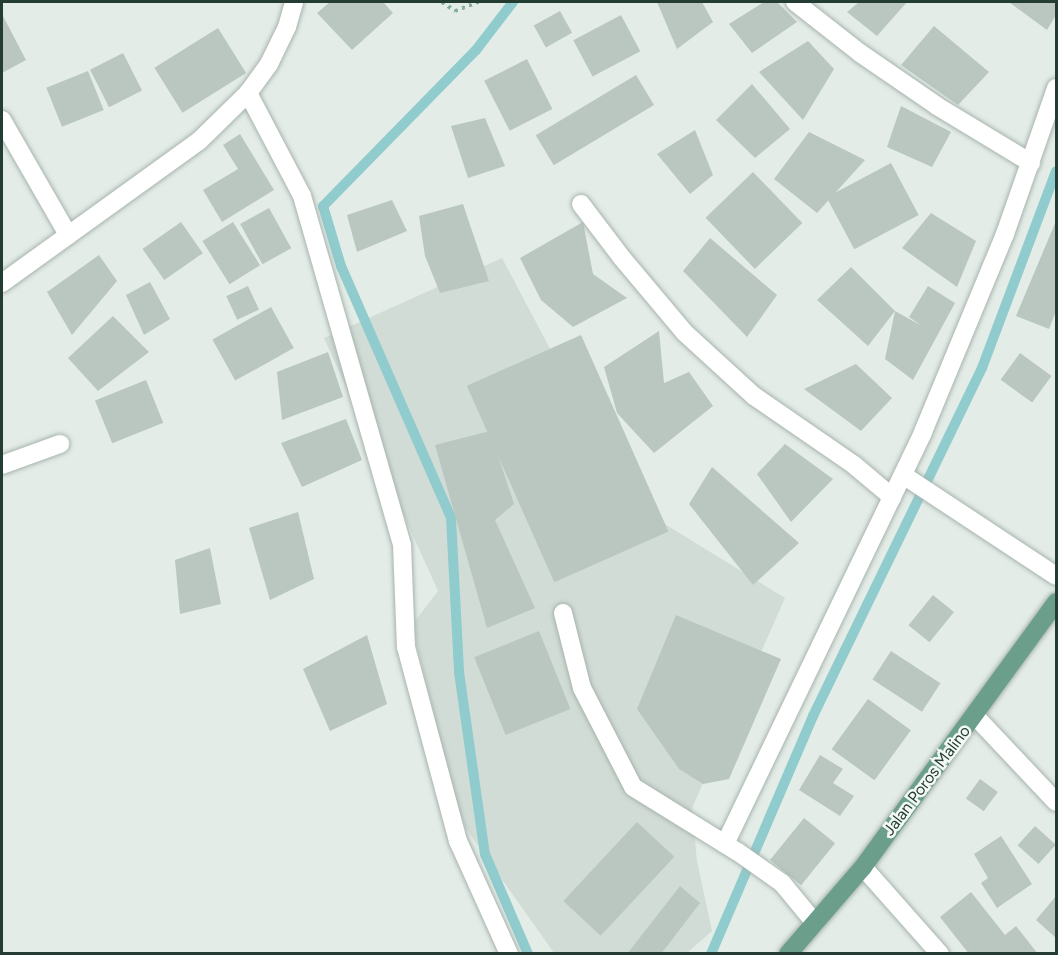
<!DOCTYPE html>
<style>
body{margin:0}
#map{position:relative;width:1058px;height:955px;overflow:hidden;background:#e4ece7;font-family:Figtree,sans-serif}
div>[style]{position:absolute}
[style*='--x']{left:calc(var(--x)*1px);top:calc(var(--y)*1px);width:calc(var(--w)*1px);rotate:calc(var(--a)*1deg)}
.built>*{inset:0;background:#d2dcd6}
.stream>*{height:10px;margin:-5px;padding:0 5px;transform-origin:5px;border-radius:5px;background:#90cbcd}
.building>*{inset:0;background:#b9c7c0;transform-origin:0 0}
.path>*{height:4px;margin-top:-2px;transform-origin:0;background:repeating-linear-gradient(90deg,#86ae9d 0 3px,transparent 0 7.5px)}
.roads{filter:drop-shadow(0 0 2px #a7b4ad) drop-shadow(0 0 2px #a7b4ad)}
.minor>*{height:18px;margin:-9px;padding:0 9px;transform-origin:9px;border-radius:9px;background:#fff}
.major>*{height:18px;margin:-9px;padding:0 9px;transform-origin:9px;border-radius:9px;background:#6b9f8c}
span{translate:-50% -50%;white-space:nowrap;text-align:center;line-height:1.15;-webkit-text-stroke:5px #f4f9f6;paint-order:stroke}
.street-label{font-size:16px;color:#243d33}
.frame{position:absolute;inset:0;border:3px solid #243d33;pointer-events:none}
</style>
<div id="map">
<div class="built">
<i style="clip-path:polygon(502px 258px,632px 504px,785px 598px,692px 808px,697px 861px,712px 931px,687px 953px,554px 953px,460px 820px,412px 625px,438px 591px,324px 338px)"></i>
</div>
<div class="stream">
<i style="--x:513;--y:2;--w:61;--a:127.6"></i>
<i style="--x:476;--y:50;--w:219;--a:134.4"></i>
<i style="--x:323;--y:206;--w:63;--a:73.3"></i>
<i style="--x:341;--y:266;--w:275;--a:66.4"></i>
<i style="--x:451;--y:518;--w:154;--a:87"></i>
<i style="--x:459;--y:672;--w:184;--a:81.9"></i>
<i style="--x:485;--y:854;--w:109;--a:66.7"></i>
<i style="--x:711;--y:954;--w:259;--a:-66.8"></i>
<i style="--x:813;--y:716;--w:387;--a:-64.1"></i>
<i style="--x:982;--y:368;--w:210;--a:-69.4"></i>
</div>
<div class="building">
<i style="clip-path:polygon(330px 2px,383px 2px,393px 13px,352px 50px,317px 13px)"></i>
<i style="clip-path:polygon(657px 2px,702px 2px,713px 22px,677px 49px)"></i>
<i style="clip-path:polygon(764px 2px,777px 2px,797px 22px,752px 53px,729px 24px)"></i>
<i style="clip-path:polygon(859px 2px,907px 2px,877px 36px,847px 12px)"></i>
<i style="clip-path:polygon(1009px 2px,1056px 2px,1056px 15px,1047px 30px)"></i>
<i style="left:560px;top:11px;width:25px;height:30px;rotate:61deg"></i>
<i style="clip-path:polygon(2px 14px,26px 60px,2px 73px)"></i>
<i style="left:621px;top:15px;width:41px;height:54px;rotate:62deg"></i>
<i style="clip-path:polygon(934px 26px,989px 72px,958px 105px,901px 65px)"></i>
<i style="left:218px;top:28px;width:53px;height:75px;rotate:58deg"></i>
<i style="clip-path:polygon(808px 41px,834px 69px,803px 120px,759px 72px)"></i>
<i style="left:123px;top:53px;width:42px;height:37px;rotate:63deg"></i>
<i style="left:527px;top:59px;width:56px;height:48px;rotate:63deg"></i>
<i style="left:88px;top:71px;width:42px;height:45px;rotate:68deg"></i>
<i style="left:636px;top:75px;width:35px;height:117px;rotate:59deg"></i>
<i style="clip-path:polygon(752px 84px,790px 129px,755px 158px,716px 120px)"></i>
<i style="clip-path:polygon(901px 106px,951px 132px,932px 167px,887px 147px)"></i>
<i style="clip-path:polygon(485px 118px,505px 166px,468px 178px,451px 126px)"></i>
<i style="clip-path:polygon(695px 130px,713px 175px,690px 194px,657px 154px)"></i>
<i style="clip-path:polygon(809px 132px,865px 160px,817px 213px,774px 179px)"></i>
<i style="clip-path:polygon(240px 134px,274px 190px,222px 222px,203px 190px,238px 169px,223px 145px)"></i>
<i style="left:891px;top:163px;width:59px;height:73px;rotate:62deg"></i>
<i style="left:753px;top:172px;width:71px;height:66px;rotate:46deg"></i>
<i style="clip-path:polygon(392px 200px,407px 231px,357px 252px,347px 215px)"></i>
<i style="clip-path:polygon(463px 204px,489px 281px,440px 293px,425px 256px,419px 216px)"></i>
<i style="left:269px;top:208px;width:46px;height:33px;rotate:61deg"></i>
<i style="clip-path:polygon(931px 213px,976px 241px,957px 287px,902px 248px)"></i>
<i style="clip-path:polygon(1056px 221px,1056px 311px,1049px 329px,1016px 316px)"></i>
<i style="left:181px;top:222px;width:38px;height:47px;rotate:55deg"></i>
<i style="left:233px;top:222px;width:51px;height:36px;rotate:58deg"></i>
<i style="clip-path:polygon(583px 222px,593px 274px,627px 298px,573px 327px,541px 300px,520px 258px)"></i>
<i style="clip-path:polygon(710px 238px,777px 295px,747px 337px,683px 271px)"></i>
<i style="clip-path:polygon(99px 255px,117px 281px,72px 335px,47px 292px)"></i>
<i style="clip-path:polygon(851px 267px,895px 311px,868px 346px,817px 300px)"></i>
<i style="clip-path:polygon(150px 282px,170px 319px,144px 335px,126px 295px)"></i>
<i style="left:248px;top:286px;width:26px;height:24px;rotate:65deg"></i>
<i style="clip-path:polygon(928px 286px,955px 303px,913px 380px,885px 359px,895px 311px,922px 326px,909px 317px)"></i>
<i style="left:271px;top:307px;width:47px;height:67px;rotate:61deg"></i>
<i style="clip-path:polygon(113px 316px,149px 352px,98px 391px,68px 358px)"></i>
<i style="clip-path:polygon(659px 331px,664px 383px,689px 372px,713px 406px,654px 453px,617px 413px,604px 367px)"></i>
<i style="left:581px;top:335px;width:215px;height:125px;rotate:66deg"></i>
<i style="clip-path:polygon(328px 352px,343px 397px,282px 420px,277px 372px)"></i>
<i style="left:1020px;top:353px;width:39px;height:33px;rotate:36deg"></i>
<i style="clip-path:polygon(856px 364px,892px 398px,861px 431px,804px 389px)"></i>
<i style="left:146px;top:380px;width:46px;height:55px;rotate:68deg"></i>
<i style="clip-path:polygon(346px 419px,362px 460px,302px 487px,281px 443px)"></i>
<i style="clip-path:polygon(490px 431px,514px 504px,495px 520px,535px 608px,487px 628px,435px 445px)"></i>
<i style="clip-path:polygon(785px 444px,833px 479px,791px 522px,757px 474px)"></i>
<i style="clip-path:polygon(712px 467px,799px 543px,753px 585px,689px 504px)"></i>
<i style="clip-path:polygon(298px 512px,314px 579px,270px 600px,249px 528px)"></i>
<i style="clip-path:polygon(210px 548px,221px 604px,180px 614px,175px 560px)"></i>
<i style="left:933px;top:595px;width:27px;height:39px;rotate:39deg"></i>
<i style="clip-path:polygon(676px 615px,781px 659px,729px 779px,703px 784px,679px 769px,637px 709px)"></i>
<i style="left:539px;top:631px;width:84px;height:70px;rotate:68deg"></i>
<i style="clip-path:polygon(367px 635px,387px 704px,330px 731px,303px 669px)"></i>
<i style="left:891px;top:651px;width:59px;height:34px;rotate:33deg"></i>
<i style="left:868px;top:699px;width:53px;height:62px;rotate:36deg"></i>
<i style="clip-path:polygon(820px 755px,843px 769px,833px 783px,854px 796px,840px 816px,799px 790px)"></i>
<i style="left:980px;top:779px;width:22px;height:24px;rotate:36deg"></i>
<i style="left:804px;top:818px;width:40px;height:54px;rotate:39deg"></i>
<i style="left:637px;top:822px;width:51px;height:108px;rotate:43deg"></i>
<i style="left:1035px;top:826px;width:28px;height:26px;rotate:42deg"></i>
<i style="clip-path:polygon(1001px 836px,1032px 884px,997px 908px,981px 883px,988px 878px,974px 854px)"></i>
<i style="clip-path:polygon(680px 886px,700px 903px,661px 954px,627px 954px)"></i>
<i style="clip-path:polygon(971px 892px,1005px 935px,1016px 926px,1038px 954px,969px 954px,940px 917px)"></i>
<i style="clip-path:polygon(1056px 896px,1056px 938px,1036px 920px)"></i>
</div>
<div class="path">
<i style="--x:442;--y:2;--w:16;--a:35"></i>
<i style="--x:455;--y:11;--w:26;--a:-21"></i>
</div>
<div class="roads">
<div class="minor">
<i style="--x:795;--y:2;--w:83;--a:38.1"></i>
<i style="--x:860;--y:53;--w:93;--a:34.5"></i>
<i style="--x:937;--y:106;--w:110;--a:31.2"></i>
<i style="--x:248;--y:93;--w:116;--a:62.3"></i>
<i style="--x:302;--y:196;--w:362;--a:74"></i>
<i style="--x:402;--y:544;--w:103;--a:87.8"></i>
<i style="--x:406;--y:647;--w:201;--a:75"></i>
<i style="--x:458;--y:841;--w:124;--a:65.7"></i>
<i style="--x:2;--y:120;--w:133;--a:60.1"></i>
<i style="--x:581;--y:204;--w:68;--a:52.8"></i>
<i style="--x:622;--y:258;--w:98;--a:50"></i>
<i style="--x:685;--y:333;--w:93;--a:42.4"></i>
<i style="--x:754;--y:396;--w:121;--a:34.6"></i>
<i style="--x:854;--y:465;--w:50;--a:40.1"></i>
<i style="--x:2;--y:283;--w:243;--a:-35.8"></i>
<i style="--x:199;--y:141;--w:69;--a:-44.4"></i>
<i style="--x:248;--y:93;--w:36;--a:-54"></i>
<i style="--x:269;--y:64;--w:41;--a:-64.1"></i>
<i style="--x:287;--y:27;--w:26;--a:-74"></i>
<i style="--x:2;--y:465;--w:62;--a:-19.9"></i>
<i style="--x:903;--y:475;--w:183;--a:33.4"></i>
<i style="--x:563;--y:613;--w:77;--a:75.8"></i>
<i style="--x:582;--y:688;--w:111;--a:62.7"></i>
<i style="--x:633;--y:787;--w:123;--a:31.8"></i>
<i style="--x:738;--y:852;--w:54;--a:35.2"></i>
<i style="--x:782;--y:883;--w:52;--a:50.5"></i>
<i style="--x:975;--y:716;--w:118;--a:46.7"></i>
<i style="--x:725;--y:844;--w:457;--a:-64.3"></i>
<i style="--x:923;--y:432;--w:214;--a:-67.5"></i>
<i style="--x:1005;--y:234;--w:155;--a:-70.7"></i>
<i style="--x:863;--y:867;--w:116;--a:48.5"></i>
</div>
<div class="major">
<i style="--x:788;--y:954;--w:115;--a:-49.2"></i>
<i style="--x:863;--y:867;--w:328;--a:-53.9"></i>
</div>
</div>
<div class="street-label">
<span style="left:927px;top:781px;rotate:-53deg">Jalan Poros Malino</span>
</div>
<div class="frame"></div>
</div>
